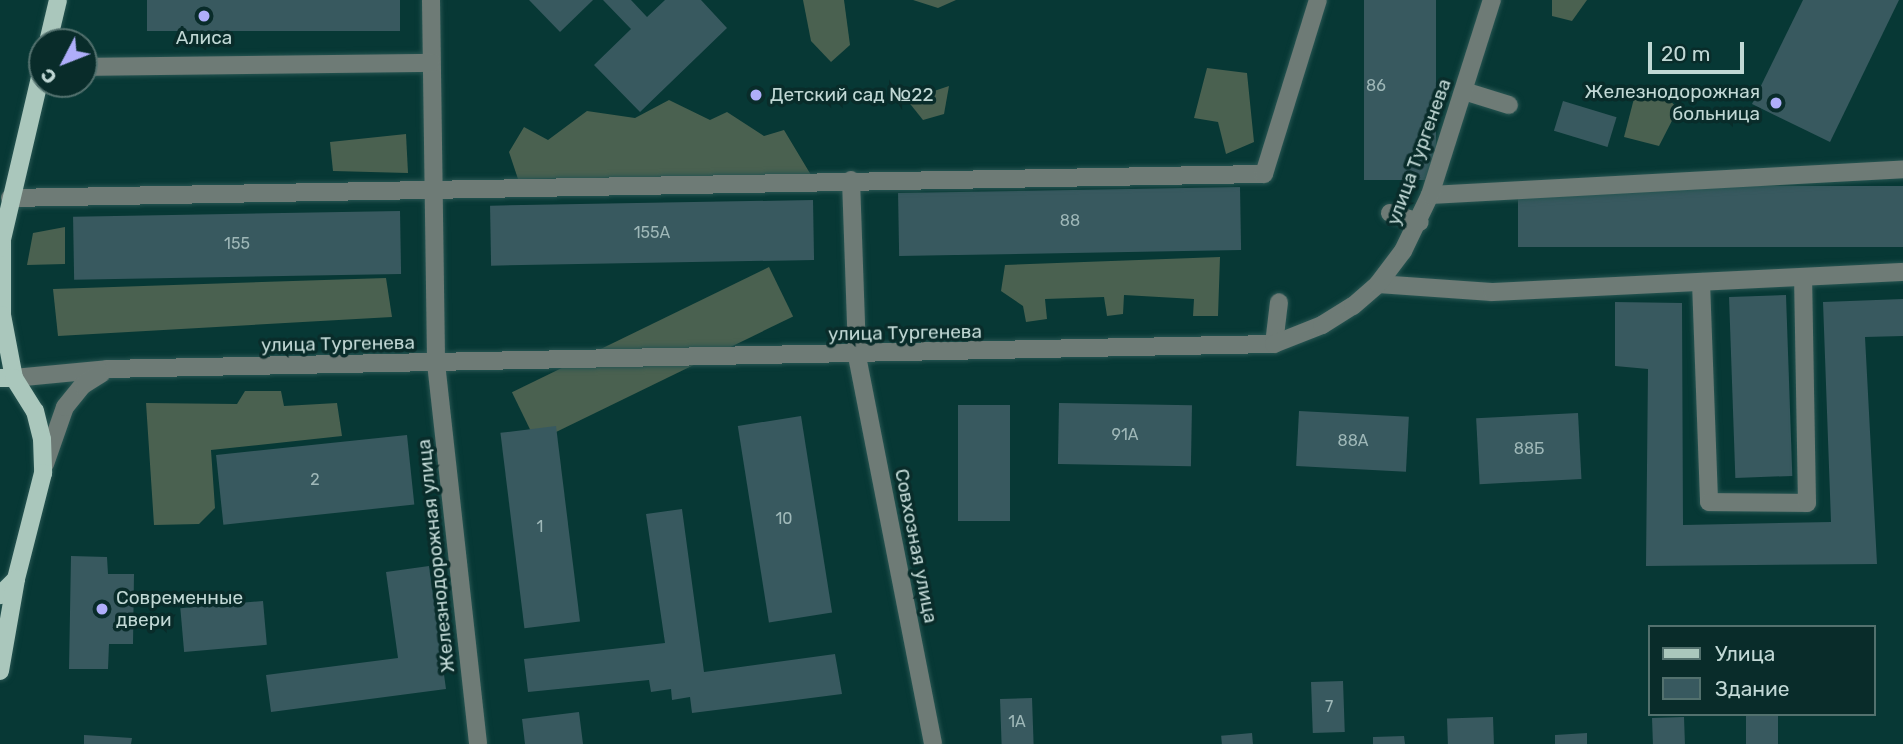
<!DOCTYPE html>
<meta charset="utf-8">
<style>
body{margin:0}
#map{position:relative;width:1903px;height:744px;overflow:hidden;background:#073835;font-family:Rubik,sans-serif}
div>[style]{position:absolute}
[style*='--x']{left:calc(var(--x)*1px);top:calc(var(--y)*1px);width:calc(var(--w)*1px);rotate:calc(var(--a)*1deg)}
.forest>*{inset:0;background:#4a6150;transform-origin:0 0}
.building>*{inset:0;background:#38595f;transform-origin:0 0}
.roads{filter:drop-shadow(0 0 2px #285552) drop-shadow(0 0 2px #285552)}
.minor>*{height:18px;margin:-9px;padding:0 9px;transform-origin:9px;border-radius:9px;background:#6e7b76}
.major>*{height:18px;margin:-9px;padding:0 9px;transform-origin:9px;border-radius:9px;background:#aac7bc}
.dots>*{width:19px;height:19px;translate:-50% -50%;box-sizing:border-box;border:4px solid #092c2a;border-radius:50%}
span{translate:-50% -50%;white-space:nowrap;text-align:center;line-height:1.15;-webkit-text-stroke:7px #092c2a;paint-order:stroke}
.number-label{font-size:16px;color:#9fb8b8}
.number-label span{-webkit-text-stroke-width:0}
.poi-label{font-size:19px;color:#c1d8d5}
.right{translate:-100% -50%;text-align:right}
.left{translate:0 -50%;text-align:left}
.street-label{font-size:19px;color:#c1d8d5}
.legend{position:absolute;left:1648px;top:625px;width:228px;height:91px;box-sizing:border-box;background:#092c2a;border:2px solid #53716e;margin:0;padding:9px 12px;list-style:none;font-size:21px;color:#c1d8d5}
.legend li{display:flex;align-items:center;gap:14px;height:35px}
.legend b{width:35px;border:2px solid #53716e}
.north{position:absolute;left:28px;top:28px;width:70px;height:70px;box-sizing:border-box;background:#092c2a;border:2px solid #53716e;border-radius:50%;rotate:228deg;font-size:19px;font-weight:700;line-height:28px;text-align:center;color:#c1d8d5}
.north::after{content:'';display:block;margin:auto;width:24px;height:32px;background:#afaefa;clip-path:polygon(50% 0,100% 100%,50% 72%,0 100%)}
.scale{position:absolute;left:1648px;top:42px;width:96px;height:32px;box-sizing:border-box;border:4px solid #c1d8d5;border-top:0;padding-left:9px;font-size:21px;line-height:24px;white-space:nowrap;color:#c1d8d5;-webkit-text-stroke:5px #092c2a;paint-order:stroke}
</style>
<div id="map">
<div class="forest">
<i style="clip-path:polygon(803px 0,844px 0,850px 45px,831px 62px,811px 41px)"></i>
<i style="clip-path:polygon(913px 0,956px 0,938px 8px)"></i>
<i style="clip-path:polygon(1552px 0,1587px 0,1572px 21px,1552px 16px)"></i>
<i style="clip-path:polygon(1207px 68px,1247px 73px,1254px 142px,1226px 154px,1218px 122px,1194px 118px)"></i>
<i style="clip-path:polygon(949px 86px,944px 114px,923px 120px,907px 100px)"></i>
<i style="clip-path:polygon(1637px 87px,1662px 92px,1678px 109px,1659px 146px,1624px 137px)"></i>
<i style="clip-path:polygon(669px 100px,710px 120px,727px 112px,764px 136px,784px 130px,811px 175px,518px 179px,509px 152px,524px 127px,548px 140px,587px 111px,635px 118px)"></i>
<i style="clip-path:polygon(406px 134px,408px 173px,333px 171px,330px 142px)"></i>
<i style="clip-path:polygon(65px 227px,65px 264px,27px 265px,33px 233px)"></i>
<i style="clip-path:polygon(1220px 257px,1218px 316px,1193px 316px,1194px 299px,1124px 295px,1123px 314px,1107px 316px,1104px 297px,1045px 299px,1047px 319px,1026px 322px,1023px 306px,1001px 291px,1005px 265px)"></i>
<i style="left:769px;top:267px;width:55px;height:286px;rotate:64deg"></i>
<i style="clip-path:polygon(386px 278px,392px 317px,58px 336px,53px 289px)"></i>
<i style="clip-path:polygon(245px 391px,281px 391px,284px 406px,337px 403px,342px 436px,211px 450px,215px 508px,199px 524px,154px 525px,146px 403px,237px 404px)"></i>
</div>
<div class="building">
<i style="left:147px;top:0;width:253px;height:31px"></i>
<i style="clip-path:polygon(529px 0,593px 0,560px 32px)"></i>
<i style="clip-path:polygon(603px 0,631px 0,647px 17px,665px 0,701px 0,727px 28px,640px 112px,594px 65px,631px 29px)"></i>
<i style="left:1364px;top:0;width:72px;height:180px"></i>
<i style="clip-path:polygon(1803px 0,1899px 0,1830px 142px,1752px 104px)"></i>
<i style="left:1563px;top:101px;width:56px;height:31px;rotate:17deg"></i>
<i style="left:1903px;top:186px;width:61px;height:385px;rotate:90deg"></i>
<i style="left:1240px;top:187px;width:63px;height:342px;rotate:89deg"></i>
<i style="left:813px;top:200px;width:60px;height:323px;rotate:89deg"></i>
<i style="left:400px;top:211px;width:63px;height:327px;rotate:89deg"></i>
<i style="left:1786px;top:295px;width:181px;height:57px;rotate:88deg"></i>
<i style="clip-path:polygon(1903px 299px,1903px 336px,1865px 337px,1877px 564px,1646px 566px,1648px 369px,1615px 366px,1615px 302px,1682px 303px,1683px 525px,1831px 522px,1823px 302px)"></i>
<i style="left:1059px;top:403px;width:133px;height:61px;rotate:1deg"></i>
<i style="left:958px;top:405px;width:52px;height:116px"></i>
<i style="left:1299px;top:411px;width:110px;height:55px;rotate:3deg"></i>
<i style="left:1578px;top:413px;width:66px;height:102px;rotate:87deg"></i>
<i style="left:801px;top:416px;width:199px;height:64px;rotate:81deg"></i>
<i style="left:556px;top:426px;width:197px;height:56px;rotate:83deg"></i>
<i style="left:407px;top:435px;width:70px;height:192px;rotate:84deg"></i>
<i style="clip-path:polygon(682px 509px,704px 672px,835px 654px,842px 694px,692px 713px,690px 697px,672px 700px,671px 689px,651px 692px,649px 680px,528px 692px,524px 659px,665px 643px,646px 514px)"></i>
<i style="clip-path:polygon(71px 556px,107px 557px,108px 574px,134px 574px,133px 644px,109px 644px,108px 669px,69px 669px)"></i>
<i style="clip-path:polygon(429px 566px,446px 689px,271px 712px,266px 675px,398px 658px,386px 572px)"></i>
<i style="left:263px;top:601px;width:44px;height:83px;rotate:85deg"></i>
<i style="left:1343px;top:681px;width:51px;height:32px;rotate:88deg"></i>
<i style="left:1032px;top:698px;width:46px;height:32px;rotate:88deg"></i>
<i style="clip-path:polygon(579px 712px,583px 744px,525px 744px,522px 719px)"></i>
<i style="left:1746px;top:714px;width:32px;height:30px"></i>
<i style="left:1493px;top:717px;width:27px;height:46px;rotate:88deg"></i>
<i style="left:1684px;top:717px;width:27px;height:32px;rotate:88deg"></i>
<i style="left:1252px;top:733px;width:11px;height:31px;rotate:85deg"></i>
<i style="clip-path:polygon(1587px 733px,1587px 744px,1555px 744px,1555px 735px)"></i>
<i style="clip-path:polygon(84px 735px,132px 738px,131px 744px,84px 744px)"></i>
<i style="clip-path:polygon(1404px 736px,1405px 744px,1373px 744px,1373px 737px)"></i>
</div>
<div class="roads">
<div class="minor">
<i style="--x:431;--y:0;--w:363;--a:89.2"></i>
<i style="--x:436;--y:363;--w:383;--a:83.7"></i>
<i style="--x:84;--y:67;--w:347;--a:-0.7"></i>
<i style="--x:1464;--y:91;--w:47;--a:17.3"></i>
<i style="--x:851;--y:180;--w:176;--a:88"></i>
<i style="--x:857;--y:356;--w:395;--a:78.9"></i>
<i style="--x:1430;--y:195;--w:474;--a:-3.1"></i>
<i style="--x:10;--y:198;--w:1254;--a:-1.1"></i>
<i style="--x:1264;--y:174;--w:182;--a:-72.8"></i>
<i style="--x:1390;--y:213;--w:31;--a:17"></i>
<i style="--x:1701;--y:282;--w:220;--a:87.9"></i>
<i style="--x:1709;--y:502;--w:98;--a:0.6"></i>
<i style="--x:1807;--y:503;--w:226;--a:-91"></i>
<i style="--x:1378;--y:284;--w:114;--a:4"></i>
<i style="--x:1492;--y:292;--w:411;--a:-2.8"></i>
<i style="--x:1274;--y:344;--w:42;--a:-83.2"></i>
<i style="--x:14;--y:378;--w:93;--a:-5.5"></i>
<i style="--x:107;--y:369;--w:1167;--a:-1.23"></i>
<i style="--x:1274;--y:344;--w:52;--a:-21.6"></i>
<i style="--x:1322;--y:325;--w:36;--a:-32"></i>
<i style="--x:1353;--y:306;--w:33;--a:-41"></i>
<i style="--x:1378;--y:284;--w:41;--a:-52.9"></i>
<i style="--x:1403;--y:251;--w:62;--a:-64.3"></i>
<i style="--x:1430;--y:195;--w:205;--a:-72.4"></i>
<i style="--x:45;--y:464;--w:60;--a:-70.7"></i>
<i style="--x:65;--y:407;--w:28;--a:-51"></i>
<i style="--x:83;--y:385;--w:22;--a:-32"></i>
</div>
<div class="major">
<i style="--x:48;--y:42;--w:43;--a:-76.6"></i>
<i style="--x:2;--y:241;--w:74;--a:90"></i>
<i style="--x:2;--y:315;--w:64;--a:79.2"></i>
<i style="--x:0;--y:248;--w:184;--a:-76.8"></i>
<i style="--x:0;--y:378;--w:14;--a:0"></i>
<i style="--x:14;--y:378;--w:39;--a:58"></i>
<i style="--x:35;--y:411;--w:29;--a:76"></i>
<i style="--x:42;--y:439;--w:34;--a:88"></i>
<i style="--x:43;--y:473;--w:109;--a:104.3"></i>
<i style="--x:16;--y:579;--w:23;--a:135"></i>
<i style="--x:0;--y:671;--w:93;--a:-80.1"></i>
</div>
</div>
<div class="dots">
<i style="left:204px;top:16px;background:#afaefa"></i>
<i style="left:756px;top:95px;background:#afaefa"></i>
<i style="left:1776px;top:103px;background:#afaefa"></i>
<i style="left:102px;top:609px;background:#afaefa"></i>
</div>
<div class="number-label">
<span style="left:1376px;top:86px">86</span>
<span style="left:1070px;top:221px">88</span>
<span style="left:652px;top:233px">155А</span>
<span style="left:237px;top:244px">155</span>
<span style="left:1125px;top:435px">91А</span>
<span style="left:1353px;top:441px">88А</span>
<span style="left:1529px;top:449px">88Б</span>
<span style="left:315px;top:480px">2</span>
<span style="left:784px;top:519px">10</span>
<span style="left:540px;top:527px">1</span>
<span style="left:1329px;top:707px">7</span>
<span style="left:1017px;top:722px">1А</span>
</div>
<div class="poi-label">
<span style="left:204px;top:38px">Алиса</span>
<span class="right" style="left:1760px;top:103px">Железнодорожная<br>больница</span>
<span class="left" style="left:770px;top:95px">Детский сад №22</span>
<span class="left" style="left:116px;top:609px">Современные<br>двери</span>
</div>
<div class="street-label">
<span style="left:1419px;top:152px;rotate:-70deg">улица Тургенева</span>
<span style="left:905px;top:333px;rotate:-1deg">улица Тургенева</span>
<span style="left:338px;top:344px;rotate:-1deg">улица Тургенева</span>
<span style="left:916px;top:546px;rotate:79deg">Совхозная улица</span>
<span style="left:436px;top:556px;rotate:-96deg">Железнодорожная улица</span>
</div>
<ul class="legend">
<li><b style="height:9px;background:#aac7bc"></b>Улица</li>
<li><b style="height:19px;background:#38595f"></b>Здание</li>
</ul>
<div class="north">С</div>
<div class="scale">20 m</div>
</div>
